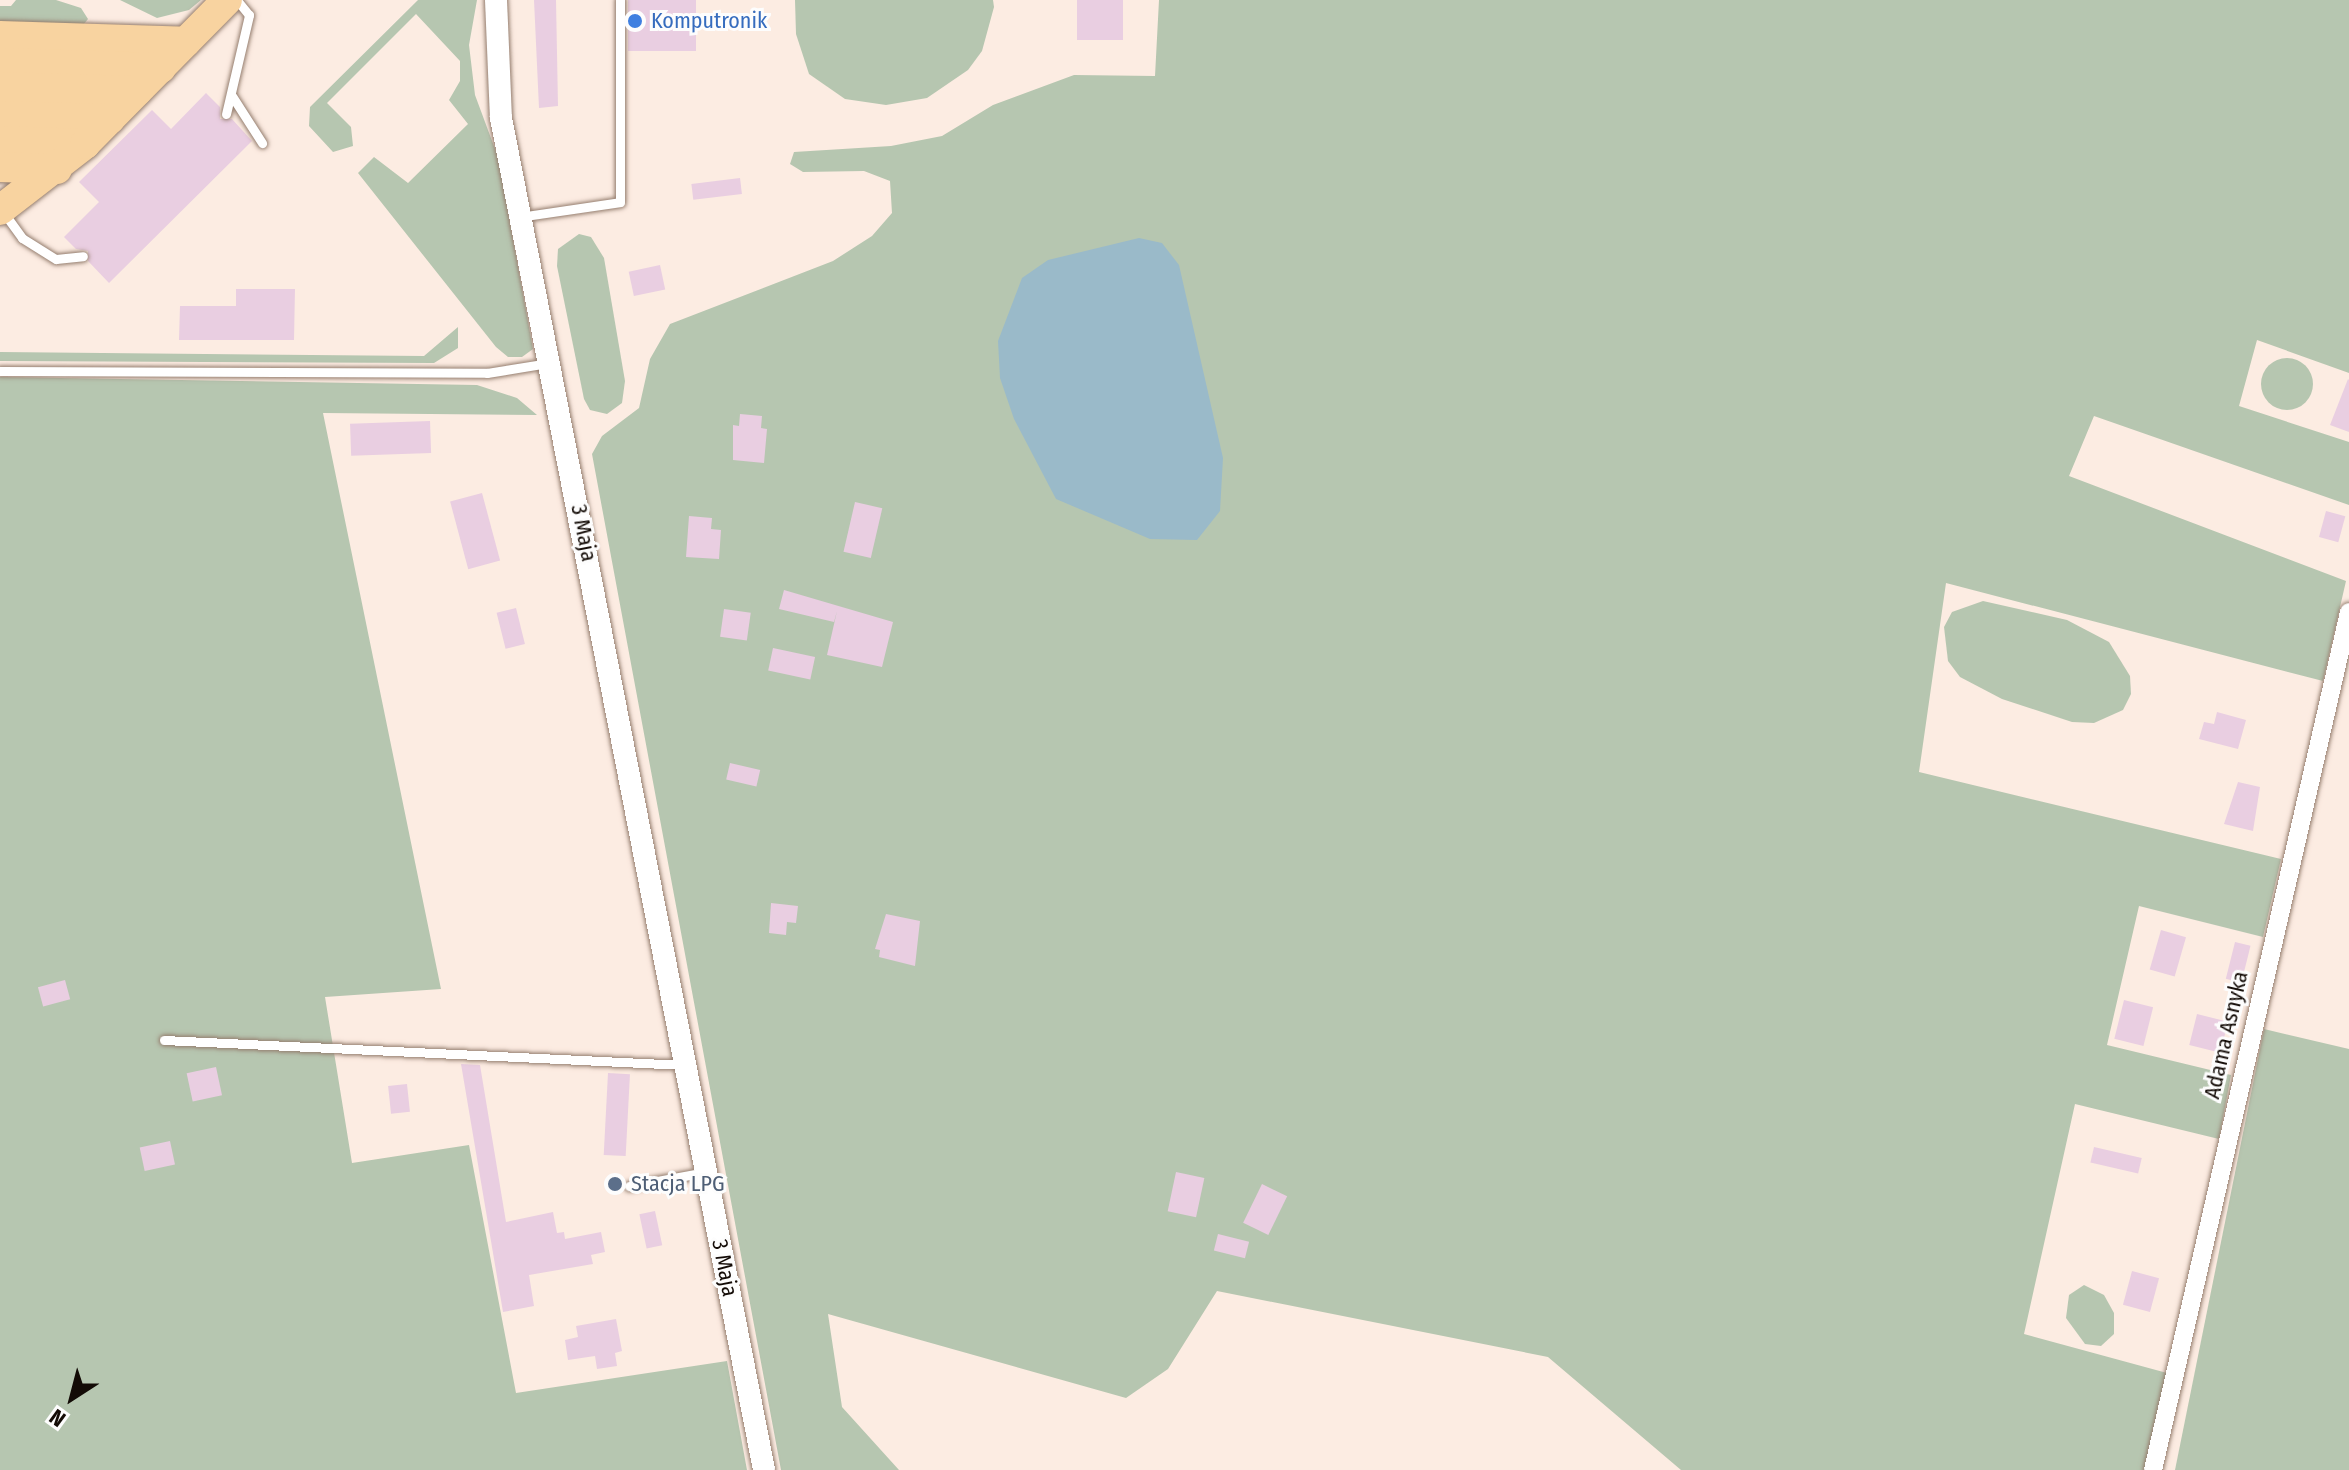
<!DOCTYPE html>
<style>
body{margin:0}
#map{position:relative;width:2349px;height:1470px;overflow:hidden;background:#fcece2;font-family:"Fira Sans Condensed",sans-serif}
div>[style]{position:absolute}
[style*='--x']{left:calc(var(--x)*1px);top:calc(var(--y)*1px);width:calc(var(--w)*1px);rotate:calc(var(--a)*1deg)}
.green>*{inset:0;background:#b6c6b0}
.round{border-radius:50%}
.water>*{inset:0;background:#9abac9}
.building>*{inset:0;background:#e9cee1;transform-origin:0 0}
.roads{filter:drop-shadow(0 0 2px #957e6f) drop-shadow(0 0 2px #957e6f)}
.service>*{height:9px;margin:-4.5px;padding:0 4.5px;transform-origin:4.5px;border-radius:4.5px;background:#fff}
.minor>*{height:18px;margin:-9px;padding:0 9px;transform-origin:9px;border-radius:9px;background:#fff}
.tertiary>*{height:22px;margin:-11px;padding:0 11px;transform-origin:11px;border-radius:11px;background:#fff}
.trunk>*{height:30px;margin:-15px;padding:0 15px;transform-origin:15px;border-radius:15px;background:#f8d3a0}
.dots>*{width:22px;height:22px;translate:-50% -50%;box-sizing:border-box;border:4px solid #fdfdfd;border-radius:50%}
span{translate:-50% -50%;white-space:nowrap;text-align:center;line-height:1.15;-webkit-text-stroke:6px #fdfdfd;paint-order:stroke}
.shop-label{font-size:22px;color:#366cbe}
.left{translate:0 -50%;text-align:left}
.street-label{font-size:22px;color:#130b06}
.service-label{font-size:22px;color:#4e5e75}
.north{position:absolute;left:32px;top:1358px;width:80px;height:80px;-webkit-text-stroke:6px #fdfdfd;paint-order:stroke;rotate:216deg;font-size:22px;font-weight:700;line-height:32px;text-align:center;color:#130b06}
.north::after{content:'';display:block;margin:auto;width:28px;height:36px;background:#130b06;clip-path:polygon(50% 0,100% 100%,50% 72%,0 100%)}
</style>
<div id="map">
<div class="green">
<i style="clip-path:polygon(16px 0,56px 0,81px 8px,88px 19px,79px 30px,0 29px,0 6px,11px 6px)"></i>
<i style="clip-path:polygon(120px 0,201px 0,189px 10px,157px 18px)"></i>
<i style="clip-path:polygon(418px 0,477px 0,469px 45px,475px 95px,498px 157px,533px 349px,522px 357px,508px 357px,496px 347px,358px 173px,374px 157px,408px 183px,468px 124px,449px 100px,460px 81px,460px 61px,416px 14px,327px 103px,351px 127px,353px 146px,333px 152px,309px 126px,310px 107px)"></i>
<i style="clip-path:polygon(795px 0,993px 0,994px 7px,982px 51px,968px 70px,927px 98px,886px 105px,845px 99px,809px 74px,796px 34px)"></i>
<i style="clip-path:polygon(1159px 0,2349px 0,2349px 373px,2257px 340px,2239px 406px,2349px 442px,2349px 505px,2094px 416px,2069px 476px,2346px 581px,2323px 681px,1946px 583px,1919px 772px,2281px 859px,2263px 937px,2139px 906px,2107px 1045px,2231px 1075px,2219px 1139px,2075px 1104px,2024px 1334px,2167px 1373px,2146px 1470px,1681px 1470px,1548px 1357px,1217px 1291px,1168px 1369px,1126px 1398px,828px 1314px,842px 1407px,899px 1470px,781px 1470px,592px 454px,602px 436px,639px 408px,650px 359px,670px 324px,833px 261px,872px 236px,892px 213px,890px 181px,864px 171px,803px 172px,790px 164px,794px 152px,891px 146px,942px 136px,993px 105px,1074px 75px,1155px 76px)"></i>
<i style="clip-path:polygon(579px 234px,591px 237px,604px 258px,625px 381px,622px 403px,607px 414px,590px 410px,584px 399px,557px 266px,558px 249px)"></i>
<i style="clip-path:polygon(458px 327px,458px 348px,434px 363px,0 361px,0 352px,424px 356px)"></i>
<i class="round" style="left:2261px;top:358px;width:52px;height:52px"></i>
<i style="clip-path:polygon(0 377px,477px 385px,517px 398px,537px 415px,323px 413px,441px 989px,325px 997px,352px 1163px,469px 1145px,516px 1393px,727px 1361px,747px 1470px,0 1470px)"></i>
<i style="clip-path:polygon(1983px 601px,2067px 620px,2109px 642px,2130px 676px,2131px 694px,2123px 710px,2094px 723px,2072px 722px,2002px 699px,1960px 677px,1948px 661px,1944px 627px,1952px 612px)"></i>
<i style="clip-path:polygon(2264px 1029px,2349px 1049px,2349px 1470px,2175px 1470px)"></i>
<i style="clip-path:polygon(2084px 1285px,2104px 1295px,2114px 1313px,2114px 1334px,2101px 1346px,2085px 1344px,2066px 1318px,2069px 1295px)"></i>
</div>
<div class="water">
<i style="clip-path:polygon(1139px 238px,1162px 243px,1179px 265px,1223px 458px,1220px 511px,1197px 540px,1150px 539px,1056px 499px,1014px 419px,1000px 378px,998px 341px,1022px 278px,1048px 260px)"></i>
</div>
<div class="building">
<i style="clip-path:polygon(534px 0,556px 0,558px 106px,539px 108px)"></i>
<i style="left:628px;top:0;width:68px;height:51px"></i>
<i style="left:1077px;top:0;width:46px;height:40px"></i>
<i style="clip-path:polygon(206px 93px,220px 107px,220px 119px,232px 119px,252px 141px,109px 283px,88px 261px,88px 251px,76px 249px,64px 237px,99px 202px,79px 182px,152px 110px,171px 129px)"></i>
<i style="left:740px;top:178px;width:16px;height:49px;rotate:83deg"></i>
<i style="left:660px;top:265px;width:25px;height:32px;rotate:78deg"></i>
<i style="clip-path:polygon(236px 289px,295px 289px,294px 340px,179px 340px,180px 306px,236px 306px)"></i>
<i style="clip-path:polygon(2348px 379px,2349px 380px,2349px 432px,2330px 425px)"></i>
<i style="clip-path:polygon(740px 414px,762px 416px,761px 428px,767px 429px,764px 463px,733px 460px,733px 425px,739px 426px)"></i>
<i style="left:430px;top:421px;width:32px;height:80px;rotate:88deg"></i>
<i style="left:482px;top:493px;width:70px;height:33px;rotate:75deg"></i>
<i style="left:855px;top:502px;width:28px;height:51px;rotate:13deg"></i>
<i style="left:2326px;top:511px;width:20px;height:27px;rotate:15deg"></i>
<i style="clip-path:polygon(689px 516px,712px 518px,711px 529px,721px 530px,719px 559px,686px 557px)"></i>
<i style="clip-path:polygon(784px 590px,893px 622px,882px 667px,827px 655px,837px 611px,834px 622px,779px 609px)"></i>
<i style="left:516px;top:608px;width:37px;height:20px;rotate:76deg"></i>
<i style="left:724px;top:609px;width:27px;height:28px;rotate:8deg"></i>
<i style="left:773px;top:648px;width:43px;height:23px;rotate:12deg"></i>
<i style="clip-path:polygon(2217px 712px,2246px 720px,2238px 749px,2199px 739px,2204px 722px,2214px 724px)"></i>
<i style="left:730px;top:763px;width:31px;height:17px;rotate:13deg"></i>
<i style="clip-path:polygon(2238px 782px,2260px 787px,2253px 831px,2224px 824px)"></i>
<i style="clip-path:polygon(771px 903px,798px 906px,796px 923px,787px 922px,786px 935px,769px 933px)"></i>
<i style="clip-path:polygon(886px 914px,920px 921px,915px 966px,879px 957px,880px 950px,875px 949px)"></i>
<i style="left:2161px;top:930px;width:26px;height:41px;rotate:16deg"></i>
<i style="left:2235px;top:942px;width:16px;height:38px;rotate:14deg"></i>
<i style="left:65px;top:980px;width:20px;height:28px;rotate:75deg"></i>
<i style="left:2124px;top:1000px;width:30px;height:40px;rotate:14deg"></i>
<i style="left:2197px;top:1014px;width:32px;height:32px;rotate:14deg"></i>
<i style="clip-path:polygon(461px 1064px,480px 1065px,506px 1222px,553px 1212px,557px 1233px,564px 1232px,565px 1239px,601px 1232px,605px 1252px,591px 1255px,593px 1264px,529px 1275px,534px 1306px,503px 1312px)"></i>
<i style="left:216px;top:1067px;width:29px;height:30px;rotate:78deg"></i>
<i style="left:608px;top:1073px;width:22px;height:82px;rotate:3deg"></i>
<i style="left:407px;top:1084px;width:28px;height:19px;rotate:84deg"></i>
<i style="left:170px;top:1141px;width:24px;height:31px;rotate:78deg"></i>
<i style="left:2094px;top:1147px;width:49px;height:16px;rotate:13deg"></i>
<i style="left:1176px;top:1172px;width:29px;height:40px;rotate:12deg"></i>
<i style="left:1262px;top:1184px;width:28px;height:43px;rotate:26deg"></i>
<i style="left:655px;top:1211px;width:35px;height:16px;rotate:78deg"></i>
<i style="left:1218px;top:1234px;width:32px;height:17px;rotate:14deg"></i>
<i style="left:2132px;top:1271px;width:28px;height:35px;rotate:15deg"></i>
<i style="clip-path:polygon(616px 1319px,622px 1351px,615px 1353px,617px 1366px,597px 1369px,595px 1356px,568px 1360px,565px 1340px,578px 1337px,576px 1326px)"></i>
</div>
<div class="roads">
<div class="service">
<i style="--x:232;--y:96;--w:56;--a:57.4"></i>
<i style="--x:226;--y:114;--w:102;--a:-76.9"></i>
<i style="--x:249;--y:15;--w:19;--a:-129"></i>
<i style="--x:4;--y:213;--w:31;--a:54"></i>
<i style="--x:22;--y:238;--w:40;--a:32"></i>
<i style="--x:56;--y:259;--w:27;--a:-6"></i>
<i style="--x:519;--y:217;--w:102;--a:-8.4"></i>
<i style="--x:620;--y:202;--w:202;--a:-90"></i>
<i style="--x:0;--y:371;--w:487;--a:0.2"></i>
<i style="--x:487;--y:373;--w:63;--a:-9.2"></i>
<i style="--x:164;--y:1040;--w:521;--a:2.75"></i>
<i style="--x:629;--y:1186;--w:78;--a:-10.3"></i>
</div>
<div class="minor">
<i style="--x:2153;--y:1470;--w:880;--a:-77.13"></i>
</div>
<div class="tertiary">
<i style="--x:496;--y:0;--w:118;--a:87.6"></i>
<i style="--x:501;--y:118;--w:1377;--a:78.99"></i>
</div>
<div class="trunk">
<i style="--x:0;--y:36;--w:186;--a:1.8"></i>
<i style="--x:0;--y:63;--w:161;--a:1.8"></i>
<i style="--x:0;--y:87;--w:137;--a:1.7"></i>
<i style="--x:0;--y:116;--w:110;--a:1.6"></i>
<i style="--x:0;--y:141;--w:85;--a:2"></i>
<i style="--x:0;--y:167;--w:57;--a:2"></i>
<i style="--x:0;--y:210;--w:108;--a:-37.8"></i>
<i style="--x:85;--y:144;--w:202;--a:-45.4"></i>
</div>
</div>
<div class="dots">
<i style="left:635px;top:21px;background:#3f7fe0"></i>
<i style="left:615px;top:1184px;background:#5c6f8a"></i>
</div>
<div class="shop-label">
<span class="left" style="left:651px;top:21px">Komputronik</span>
</div>
<div class="street-label">
<span style="left:584px;top:533px;rotate:79deg">3 Maja</span>
<span style="left:2226px;top:1035px;rotate:-77deg">Adama Asnyka</span>
<span style="left:725px;top:1268px;rotate:79deg">3 Maja</span>
</div>
<div class="service-label">
<span class="left" style="left:631px;top:1184px">Stacja LPG</span>
</div>
<div class="north">N</div>
</div>
